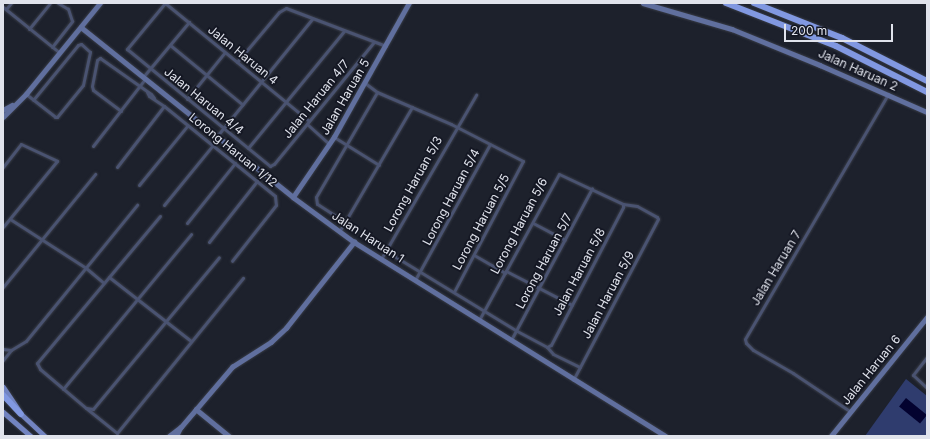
<!DOCTYPE html>
<style>
body{margin:0}
#map{position:relative;width:930px;height:439px;overflow:hidden;background:#1d212c;font-family:Inter,sans-serif}
div>[style]{position:absolute}
[style*='--x']{left:calc(var(--x)*1px);top:calc(var(--y)*1px);width:calc(var(--w)*1px);rotate:calc(var(--a)*1deg)}
.green>*{inset:0;background:#2f3c6e}
.water>*{inset:0;background:#03022f;transform-origin:0 0}
.roads{filter:drop-shadow(0 0 1px #383c47) drop-shadow(0 0 1px #383c47)}
.street>*{height:3px;margin:-1.5px;padding:0 1.5px;transform-origin:1.5px;border-radius:1.5px;background:#4a5371}
.secondary>*{height:4.5px;margin:-2.25px;padding:0 2.25px;transform-origin:2.25px;border-radius:2.25px;background:#606f9e}
.primary>*{height:5px;margin:-2.5px;padding:0 2.5px;transform-origin:2.5px;border-radius:2.5px;background:#7284c1}
.highway>*{height:6px;margin:-3px;padding:0 3px;transform-origin:3px;border-radius:3px;background:#8198e1}
span{translate:-50% -50%;white-space:nowrap;text-align:center;line-height:1.15;-webkit-text-stroke:3.5px #141723;paint-order:stroke}
.street-label{font-size:12px;color:#e0e3ec}
.frame{position:absolute;inset:0;border:4px solid #e0e3ec;pointer-events:none}
.scale{position:absolute;left:784px;top:24px;width:109px;height:18px;box-sizing:border-box;border:2px solid #e0e3ec;border-top:0;padding-left:5px;font-size:12px;line-height:14px;white-space:nowrap;color:#e0e3ec;-webkit-text-stroke:3px #141723;paint-order:stroke}
</style>
<div id="map">
<div class="green">
<i style="clip-path:polygon(906px 379px,927px 396px,927px 436px,865px 436px)"></i>
</div>
<div class="water">
<i style="left:906px;top:398px;width:27px;height:11px;rotate:39deg"></i>
</div>
<div class="roads">
<div class="street">
<i style="--x:165;--y:3;--w:60;--a:129.6"></i>
<i style="--x:127;--y:49;--w:185;--a:39.3"></i>
<i style="--x:270;--y:166;--w:4;--a:-27"></i>
<i style="--x:274;--y:164;--w:158;--a:-50.7"></i>
<i style="--x:165;--y:3;--w:186;--a:39.3"></i>
<i style="--x:3;--y:7;--w:73;--a:38.9"></i>
<i style="--x:6;--y:9;--w:8;--a:-50"></i>
<i style="--x:29;--y:29;--w:33;--a:-51"></i>
<i style="--x:170;--y:45;--w:94;--a:39.4"></i>
<i style="--x:52;--y:47;--w:33;--a:-52"></i>
<i style="--x:72;--y:21;--w:13;--a:-108"></i>
<i style="--x:68;--y:9;--w:12;--a:-149"></i>
<i style="--x:237;--y:62;--w:65;--a:-50"></i>
<i style="--x:279;--y:12;--w:8;--a:-30"></i>
<i style="--x:286;--y:8;--w:107;--a:20.8"></i>
<i style="--x:143;--y:77;--w:72;--a:-50.1"></i>
<i style="--x:365;--y:83;--w:15;--a:37"></i>
<i style="--x:377;--y:92;--w:81;--a:23.4"></i>
<i style="--x:451;--y:124;--w:81;--a:27.2"></i>
<i style="--x:523;--y:161;--w:148;--a:117.8"></i>
<i style="--x:147;--y:92;--w:4;--a:63"></i>
<i style="--x:149;--y:96;--w:18;--a:34"></i>
<i style="--x:164;--y:106;--w:143;--a:39"></i>
<i style="--x:275;--y:196;--w:9;--a:84"></i>
<i style="--x:276;--y:205;--w:71;--a:128.2"></i>
<i style="--x:26;--y:94;--w:37;--a:38"></i>
<i style="--x:55;--y:117;--w:2;--a:0"></i>
<i style="--x:57;--y:117;--w:41;--a:-50.9"></i>
<i style="--x:83;--y:85;--w:34;--a:-78"></i>
<i style="--x:90;--y:52;--w:12;--a:-138"></i>
<i style="--x:81;--y:44;--w:3;--a:162"></i>
<i style="--x:78;--y:45;--w:71;--a:129.3"></i>
<i style="--x:187;--y:99;--w:60;--a:-51"></i>
<i style="--x:121;--y:111;--w:35;--a:-143"></i>
<i style="--x:93;--y:90;--w:4;--a:-104"></i>
<i style="--x:92;--y:86;--w:26;--a:-79"></i>
<i style="--x:97;--y:60;--w:4;--a:-34"></i>
<i style="--x:100;--y:58;--w:62;--a:35.2"></i>
<i style="--x:151;--y:94;--w:5;--a:53"></i>
<i style="--x:307;--y:124;--w:30;--a:42"></i>
<i style="--x:217;--y:136;--w:151;--a:-50.9"></i>
<i style="--x:334;--y:137;--w:53;--a:31.9"></i>
<i style="--x:93;--y:146;--w:85;--a:-52.2"></i>
<i style="--x:248;--y:148;--w:151;--a:-50.6"></i>
<i style="--x:3;--y:167;--w:29;--a:-52"></i>
<i style="--x:21;--y:144;--w:40;--a:25"></i>
<i style="--x:57;--y:161;--w:85;--a:129.3"></i>
<i style="--x:117;--y:167;--w:77;--a:-52.4"></i>
<i style="--x:139;--y:185;--w:77;--a:-50.8"></i>
<i style="--x:164;--y:205;--w:77;--a:-50.8"></i>
<i style="--x:160;--y:216;--w:192;--a:129.9"></i>
<i style="--x:37;--y:363;--w:7;--a:63"></i>
<i style="--x:40;--y:369;--w:60;--a:40.3"></i>
<i style="--x:86;--y:408;--w:7;--a:8"></i>
<i style="--x:93;--y:409;--w:197;--a:-50.3"></i>
<i style="--x:10;--y:219;--w:90;--a:32.8"></i>
<i style="--x:86;--y:268;--w:23;--a:40"></i>
<i style="--x:345;--y:222;--w:33;--a:-147"></i>
<i style="--x:317;--y:204;--w:7;--a:-98"></i>
<i style="--x:316;--y:197;--w:121;--a:-59.8"></i>
<i style="--x:187;--y:223;--w:77;--a:-51.3"></i>
<i style="--x:533;--y:223;--w:36;--a:28"></i>
<i style="--x:339;--y:232;--w:145;--a:-59.7"></i>
<i style="--x:209;--y:242;--w:78;--a:-51.8"></i>
<i style="--x:386;--y:251;--w:153;--a:31.4"></i>
<i style="--x:517;--y:331;--w:34;--a:28"></i>
<i style="--x:547;--y:347;--w:9;--a:49"></i>
<i style="--x:553;--y:354;--w:30;--a:26"></i>
<i style="--x:474;--y:255;--w:36;--a:30"></i>
<i style="--x:381;--y:259;--w:190;--a:-59.9"></i>
<i style="--x:506;--y:271;--w:74;--a:27.3"></i>
<i style="--x:109;--y:277;--w:104;--a:38"></i>
<i style="--x:415;--y:280;--w:155;--a:-61.1"></i>
<i style="--x:3;--y:287;--w:146;--a:-50.8"></i>
<i style="--x:479;--y:320;--w:166;--a:-61.3"></i>
<i style="--x:559;--y:174;--w:71;--a:25.1"></i>
<i style="--x:623;--y:204;--w:14;--a:8"></i>
<i style="--x:637;--y:206;--w:23;--a:29"></i>
<i style="--x:657;--y:217;--w:2;--a:63"></i>
<i style="--x:658;--y:219;--w:182;--a:117.8"></i>
<i style="--x:511;--y:340;--w:172;--a:-61.9"></i>
<i style="--x:547;--y:347;--w:4;--a:-27"></i>
<i style="--x:551;--y:345;--w:156;--a:-62.4"></i>
<i style="--x:623;--y:207;--w:3;--a:-90"></i>
<i style="--x:3;--y:349;--w:8;--a:7"></i>
<i style="--x:927;--y:357;--w:23;--a:128"></i>
<i style="--x:913;--y:375;--w:19;--a:43"></i>
<i style="--x:3;--y:360;--w:13;--a:-51"></i>
<i style="--x:11;--y:350;--w:17;--a:-31"></i>
<i style="--x:26;--y:341;--w:176;--a:-50.8"></i>
<i style="--x:63;--y:389;--w:201;--a:-50.4"></i>
<i style="--x:86;--y:408;--w:40;--a:39"></i>
<i style="--x:117;--y:433;--w:200;--a:-50.9"></i>
<i style="--x:851;--y:412;--w:70;--a:-146.1"></i>
<i style="--x:793;--y:373;--w:46;--a:-150.1"></i>
<i style="--x:753;--y:350;--w:10;--a:-135"></i>
<i style="--x:746;--y:343;--w:4;--a:-104"></i>
<i style="--x:745;--y:339;--w:284;--a:-59.7"></i>
</div>
<div class="secondary">
<i style="--x:643;--y:3;--w:93;--a:16.3"></i>
<i style="--x:732;--y:29;--w:95;--a:22.2"></i>
<i style="--x:820;--y:65;--w:117;--a:23.7"></i>
<i style="--x:81;--y:27;--w:272;--a:38.7"></i>
<i style="--x:293;--y:197;--w:76;--a:36.4"></i>
<i style="--x:354;--y:242;--w:367;--a:31.9"></i>
<i style="--x:3;--y:110;--w:10;--a:-29"></i>
<i style="--x:3;--y:117;--w:33;--a:-45"></i>
<i style="--x:26;--y:94;--w:117;--a:-50.9"></i>
<i style="--x:293;--y:197;--w:73;--a:-55.7"></i>
<i style="--x:334;--y:137;--w:154;--a:-60.8"></i>
<i style="--x:196;--y:409;--w:43;--a:39.3"></i>
<i style="--x:169;--y:436;--w:15;--a:-37"></i>
<i style="--x:181;--y:427;--w:79;--a:-49.6"></i>
<i style="--x:232;--y:367;--w:46;--a:-32.7"></i>
<i style="--x:271;--y:342;--w:21;--a:-43"></i>
<i style="--x:286;--y:328;--w:110;--a:-51.7"></i>
<i style="--x:176;--y:436;--w:9;--a:-63"></i>
<i style="--x:831;--y:436;--w:153;--a:-51.1"></i>
</div>
<div class="primary">
<i style="--x:3;--y:387;--w:32;--a:56"></i>
<i style="--x:21;--y:414;--w:33;--a:43"></i>
<i style="--x:3;--y:412;--w:37;--a:41"></i>
</div>
<div class="highway">
<i style="--x:726;--y:3;--w:118;--a:21.4"></i>
<i style="--x:836;--y:46;--w:102;--a:26.8"></i>
<i style="--x:754;--y:3;--w:95;--a:21.7"></i>
<i style="--x:842;--y:38;--w:95;--a:26.8"></i>
<i style="--x:3;--y:395;--w:26;--a:47"></i>
</div>
</div>
<div class="street-label">
<span style="left:243px;top:55px;rotate:39deg">Jalan Haruan 4</span>
<span style="left:858px;top:70px;rotate:24deg">Jalan Haruan 2</span>
<span style="left:345px;top:97px;rotate:-60deg">Jalan Haruan 5</span>
<span style="left:316px;top:99px;rotate:-51deg">Jalan Haruan 4/7</span>
<span style="left:204px;top:101px;rotate:39deg">Jalan Haruan 4/4</span>
<span style="left:233px;top:150px;rotate:39deg">Lorong Haruan 1/12</span>
<span style="left:413px;top:184px;rotate:-61deg">Lorong Haruan 5/3</span>
<span style="left:451px;top:197px;rotate:-62deg">Lorong Haruan 5/4</span>
<span style="left:481px;top:222px;rotate:-62deg">Lorong Haruan 5/5</span>
<span style="left:519px;top:226px;rotate:-62deg">Lorong Haruan 5/6</span>
<span style="left:368px;top:237px;rotate:33deg">Jalan Haruan 1</span>
<span style="left:544px;top:261px;rotate:-62deg">Lorong Haruan 5/7</span>
<span style="left:776px;top:268px;rotate:-59deg">Jalan Haruan 7</span>
<span style="left:579px;top:272px;rotate:-62deg">Jalan Haruan 5/8</span>
<span style="left:608px;top:295px;rotate:-62deg">Jalan Haruan 5/9</span>
<span style="left:871px;top:370px;rotate:-51deg">Jalan Haruan 6</span>
</div>
<div class="frame"></div>
<div class="scale">200 m</div>
</div>
